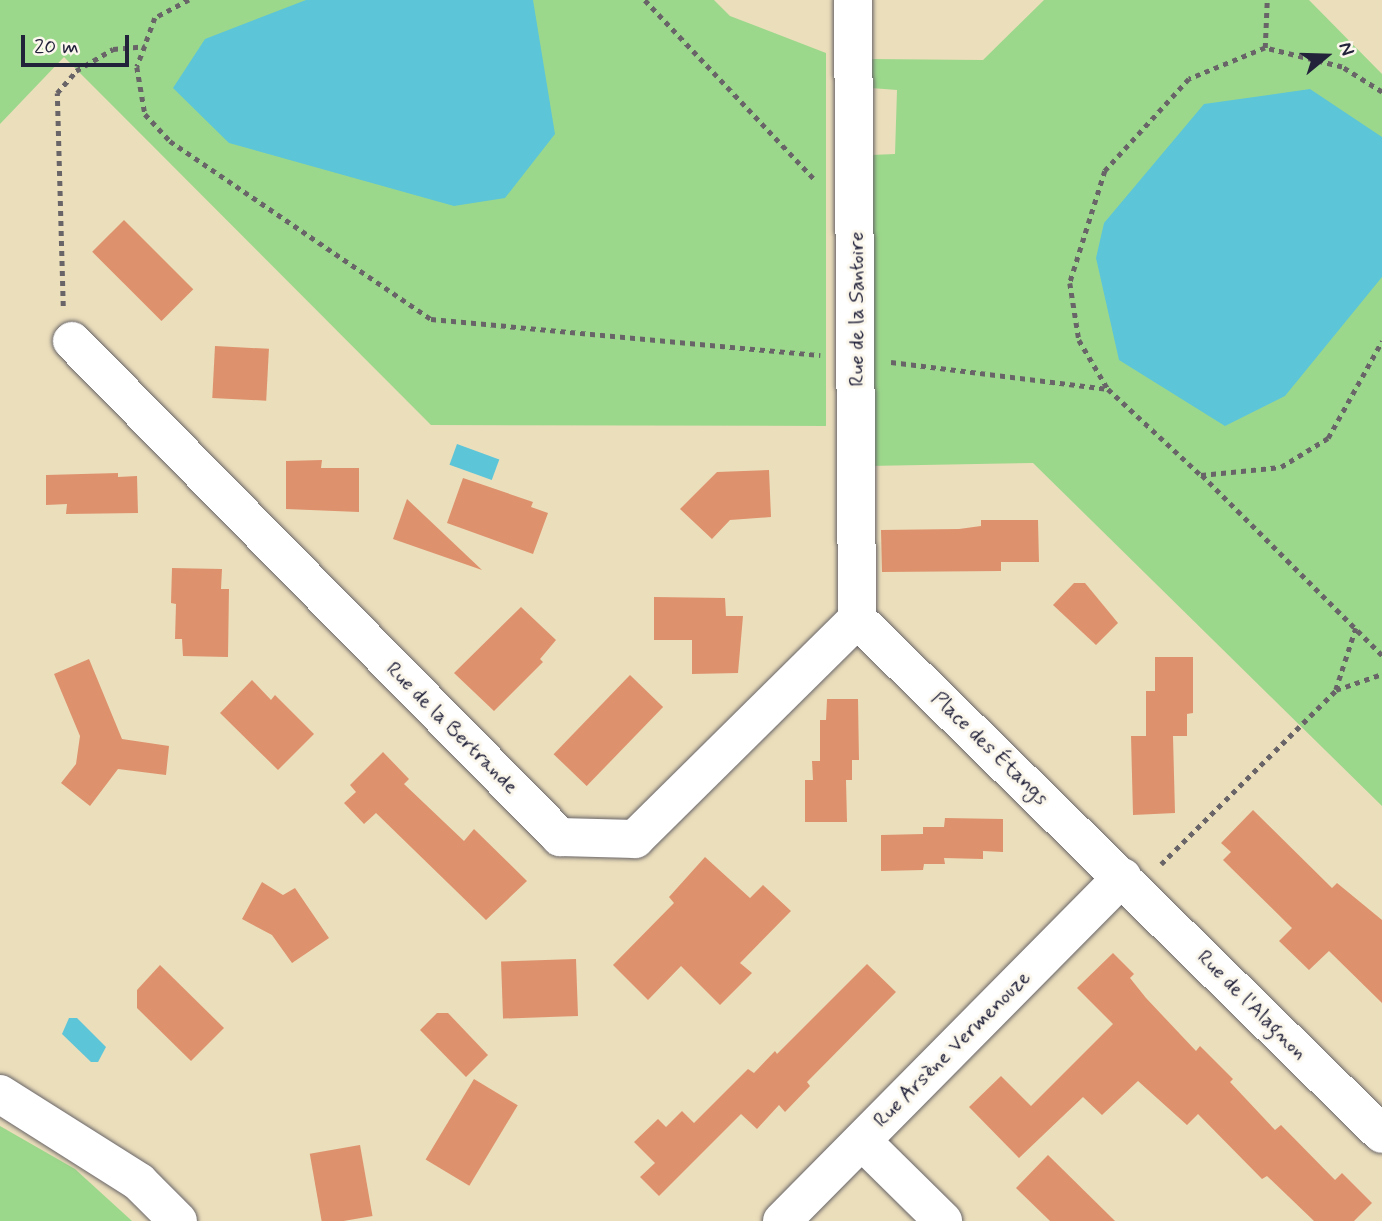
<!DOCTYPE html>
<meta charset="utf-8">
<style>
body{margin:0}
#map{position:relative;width:1382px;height:1221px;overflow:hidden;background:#ebdebb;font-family:Mynerve,sans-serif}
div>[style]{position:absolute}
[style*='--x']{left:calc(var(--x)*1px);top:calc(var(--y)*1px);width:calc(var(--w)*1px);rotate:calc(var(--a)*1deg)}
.green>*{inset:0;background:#9cd88c}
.water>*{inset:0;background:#5cc5d8;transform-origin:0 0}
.building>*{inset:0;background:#de916d;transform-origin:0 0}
.path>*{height:4.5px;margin-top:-2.25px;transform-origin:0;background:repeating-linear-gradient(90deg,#686468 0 5px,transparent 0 10px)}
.roads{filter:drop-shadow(0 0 2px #686468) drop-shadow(0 0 2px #686468)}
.minor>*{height:38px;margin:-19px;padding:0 19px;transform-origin:19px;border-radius:19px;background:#fff}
span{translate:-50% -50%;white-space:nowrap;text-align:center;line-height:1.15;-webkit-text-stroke:6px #fbf7ec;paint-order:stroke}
.street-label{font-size:21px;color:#22223b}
.north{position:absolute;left:1291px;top:21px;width:70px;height:70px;-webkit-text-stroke:5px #fbf7ec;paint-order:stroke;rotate:71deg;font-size:19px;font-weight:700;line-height:28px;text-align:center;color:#22223b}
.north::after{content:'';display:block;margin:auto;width:24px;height:32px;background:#22223b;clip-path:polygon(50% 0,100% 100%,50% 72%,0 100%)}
.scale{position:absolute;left:21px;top:35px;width:108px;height:32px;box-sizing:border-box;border:4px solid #22223b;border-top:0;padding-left:9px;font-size:21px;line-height:24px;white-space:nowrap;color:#22223b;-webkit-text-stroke:5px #fbf7ec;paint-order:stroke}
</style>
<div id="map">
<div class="green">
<i style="clip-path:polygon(0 0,714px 0,730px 16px,826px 53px,826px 426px,431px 425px,64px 57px,0 124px)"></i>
<i style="clip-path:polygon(1044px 0,1309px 0,1382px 74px,1382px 806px,1033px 463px,868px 466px,871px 155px,895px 154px,897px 90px,871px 88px,872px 59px,983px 60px)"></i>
<i style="clip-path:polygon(0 1126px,75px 1169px,132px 1221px,0 1221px)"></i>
</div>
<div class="water">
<i style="clip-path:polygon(306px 0,533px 0,555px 134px,505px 198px,454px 206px,229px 143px,173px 88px,205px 39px)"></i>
<i style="clip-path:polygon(1310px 89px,1382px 137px,1382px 277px,1285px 396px,1225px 426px,1119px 360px,1096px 258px,1104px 223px,1204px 104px)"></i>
<i style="left:457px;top:444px;width:45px;height:22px;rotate:20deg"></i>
<i style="clip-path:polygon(69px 1018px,77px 1018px,106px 1047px,98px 1062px,91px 1062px,62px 1034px)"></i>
</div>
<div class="building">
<i style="left:124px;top:220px;width:98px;height:45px;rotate:45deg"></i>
<i style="left:215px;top:346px;width:54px;height:52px;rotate:3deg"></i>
<i style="clip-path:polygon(322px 460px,321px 468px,359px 468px,359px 512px,286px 509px,286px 461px)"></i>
<i style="clip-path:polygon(769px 470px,771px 517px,730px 520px,712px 539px,680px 509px,717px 472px)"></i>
<i style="clip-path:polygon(118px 473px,118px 477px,137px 476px,138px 513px,66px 514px,67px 504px,46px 505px,46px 475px)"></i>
<i style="clip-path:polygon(463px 478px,533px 502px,531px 507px,548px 513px,533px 554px,447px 523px)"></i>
<i style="clip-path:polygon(407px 499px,482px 570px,393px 539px)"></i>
<i style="clip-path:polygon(981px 520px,1038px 520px,1039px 562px,1001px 562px,1001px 571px,882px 572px,881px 530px,959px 529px,981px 526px)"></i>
<i style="clip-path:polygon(172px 568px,222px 569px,221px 589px,229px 589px,228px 657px,183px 656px,182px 639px,175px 639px,176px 604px,171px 603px)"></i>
<i style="clip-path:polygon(1074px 583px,1085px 583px,1118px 623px,1096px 645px,1053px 605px)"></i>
<i style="clip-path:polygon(654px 597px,725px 598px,726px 616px,743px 616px,738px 673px,692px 674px,692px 640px,654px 640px)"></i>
<i style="clip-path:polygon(521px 607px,556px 640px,540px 659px,543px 662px,494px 711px,454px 673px)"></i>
<i style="clip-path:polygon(1155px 657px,1193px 657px,1193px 713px,1187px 714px,1187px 736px,1166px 736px,1173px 736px,1175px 813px,1133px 815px,1131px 736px,1146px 736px,1146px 691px,1155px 691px)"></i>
<i style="clip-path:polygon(89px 659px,122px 739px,169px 746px,166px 775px,118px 769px,90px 806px,61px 783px,76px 764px,80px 736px,54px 674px)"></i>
<i style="left:630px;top:675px;width:46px;height:110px;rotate:44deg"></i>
<i style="clip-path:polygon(252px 680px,271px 700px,275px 695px,314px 734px,278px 770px,220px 713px)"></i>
<i style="clip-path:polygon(827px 699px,858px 699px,859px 760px,852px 760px,852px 780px,846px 780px,847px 822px,805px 822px,805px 780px,813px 780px,812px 761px,820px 761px,820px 720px,826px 720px)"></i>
<i style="clip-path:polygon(383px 752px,409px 779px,404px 784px,464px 841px,474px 829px,527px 881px,486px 920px,376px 813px,364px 824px,344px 803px,356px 792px,350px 785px)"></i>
<i style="clip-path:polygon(1253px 810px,1332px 888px,1337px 883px,1382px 920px,1382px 1003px,1329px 951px,1309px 970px,1279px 941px,1292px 928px,1223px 860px,1231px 852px,1221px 843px)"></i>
<i style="clip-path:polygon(945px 818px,1003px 819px,1003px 852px,983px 851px,983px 859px,944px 858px,945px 864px,924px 864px,923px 870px,881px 871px,881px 835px,923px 834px,923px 827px,944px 827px)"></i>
<i style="clip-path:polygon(705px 857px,750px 898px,763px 885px,791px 911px,740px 963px,752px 973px,720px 1005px,681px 966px,648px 1000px,613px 965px,674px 903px,669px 897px)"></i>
<i style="clip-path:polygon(262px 882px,283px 895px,295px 888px,329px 938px,292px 963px,272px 935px,242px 919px)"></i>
<i style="clip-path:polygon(1113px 953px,1134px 974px,1130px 978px,1146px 998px,1196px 1051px,1200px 1046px,1233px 1079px,1230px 1082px,1275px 1130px,1281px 1125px,1335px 1180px,1342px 1173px,1372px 1203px,1354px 1221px,1314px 1221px,1267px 1176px,1262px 1179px,1198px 1114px,1187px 1125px,1138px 1081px,1102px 1115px,1083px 1097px,1019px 1158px,969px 1107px,1001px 1076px,1031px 1106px,1113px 1024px,1077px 988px)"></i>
<i style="left:576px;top:959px;width:57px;height:75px;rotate:88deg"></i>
<i style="clip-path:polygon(867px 964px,896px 992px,807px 1082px,810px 1086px,785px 1112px,779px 1105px,757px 1129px,741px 1114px,659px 1196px,640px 1177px,655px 1163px,634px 1142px,658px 1119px,666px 1127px,682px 1111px,694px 1123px,748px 1069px,754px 1073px,775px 1051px,777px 1054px)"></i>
<i style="clip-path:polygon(160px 965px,224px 1028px,191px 1061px,137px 1008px,137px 990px)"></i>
<i style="clip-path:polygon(437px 1013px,448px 1013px,488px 1055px,466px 1077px,420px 1030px)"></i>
<i style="left:474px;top:1079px;width:51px;height:94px;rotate:31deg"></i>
<i style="left:360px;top:1145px;width:72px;height:51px;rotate:80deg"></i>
<i style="clip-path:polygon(1048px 1155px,1115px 1221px,1050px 1221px,1016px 1188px)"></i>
</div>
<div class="path">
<i style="--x:189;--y:0;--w:38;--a:152"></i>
<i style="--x:155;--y:18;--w:30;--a:110"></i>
<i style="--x:145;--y:46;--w:22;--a:111"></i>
<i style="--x:137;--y:67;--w:48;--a:80.3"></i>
<i style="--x:145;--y:114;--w:37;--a:47"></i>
<i style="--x:170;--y:141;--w:316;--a:34.3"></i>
<i style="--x:431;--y:319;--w:391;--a:5.3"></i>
<i style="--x:645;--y:0;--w:248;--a:46.6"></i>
<i style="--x:1265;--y:48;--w:48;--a:-87.6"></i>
<i style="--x:1382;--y:92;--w:47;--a:-148"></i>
<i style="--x:1342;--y:67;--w:79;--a:-166.1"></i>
<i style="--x:1265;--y:48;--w:82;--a:157.8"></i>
<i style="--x:1189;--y:79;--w:125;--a:132.4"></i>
<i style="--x:1105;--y:171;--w:117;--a:107.4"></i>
<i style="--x:1070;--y:283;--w:58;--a:81"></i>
<i style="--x:1079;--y:340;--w:57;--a:59.4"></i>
<i style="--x:1108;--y:389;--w:127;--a:42.8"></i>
<i style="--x:1201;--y:475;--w:80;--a:-5.7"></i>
<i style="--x:1281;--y:467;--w:55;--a:-31.7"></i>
<i style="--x:1328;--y:438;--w:111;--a:-60.9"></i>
<i style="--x:63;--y:306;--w:213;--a:-91.6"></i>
<i style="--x:57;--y:93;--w:29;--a:-49"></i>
<i style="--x:76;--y:71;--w:43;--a:-30.7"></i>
<i style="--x:113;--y:49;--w:32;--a:-5"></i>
<i style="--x:891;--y:362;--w:219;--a:7.1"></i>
<i style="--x:1202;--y:475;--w:255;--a:45"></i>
<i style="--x:1356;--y:628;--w:65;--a:107.9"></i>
<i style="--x:1336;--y:690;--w:49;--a:-19.2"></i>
<i style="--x:1161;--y:864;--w:247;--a:-44.8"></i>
</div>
<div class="roads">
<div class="minor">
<i style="--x:853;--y:0;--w:619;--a:89.63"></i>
<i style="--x:72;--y:341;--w:696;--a:45.47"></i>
<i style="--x:560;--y:837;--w:75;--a:1.5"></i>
<i style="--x:635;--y:839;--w:313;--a:-44.7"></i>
<i style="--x:857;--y:619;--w:735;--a:44.45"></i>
<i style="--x:0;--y:1094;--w:165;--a:32.3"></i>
<i style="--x:139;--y:1182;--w:55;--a:45"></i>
<i style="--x:862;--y:1141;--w:114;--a:44.6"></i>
<i style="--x:782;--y:1221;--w:484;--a:-45.3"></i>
</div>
</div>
<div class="street-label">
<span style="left:857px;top:309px;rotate:-90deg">Rue de la Santoire</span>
<span style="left:452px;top:728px;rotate:45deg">Rue de la Bertrande</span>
<span style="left:990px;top:748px;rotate:44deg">Place des Étangs</span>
<span style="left:1252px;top:1005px;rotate:45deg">Rue de l'Alagnon</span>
<span style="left:952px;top:1049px;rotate:-45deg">Rue Arsène Vermenouze</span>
</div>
<div class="north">N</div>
<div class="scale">20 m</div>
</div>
